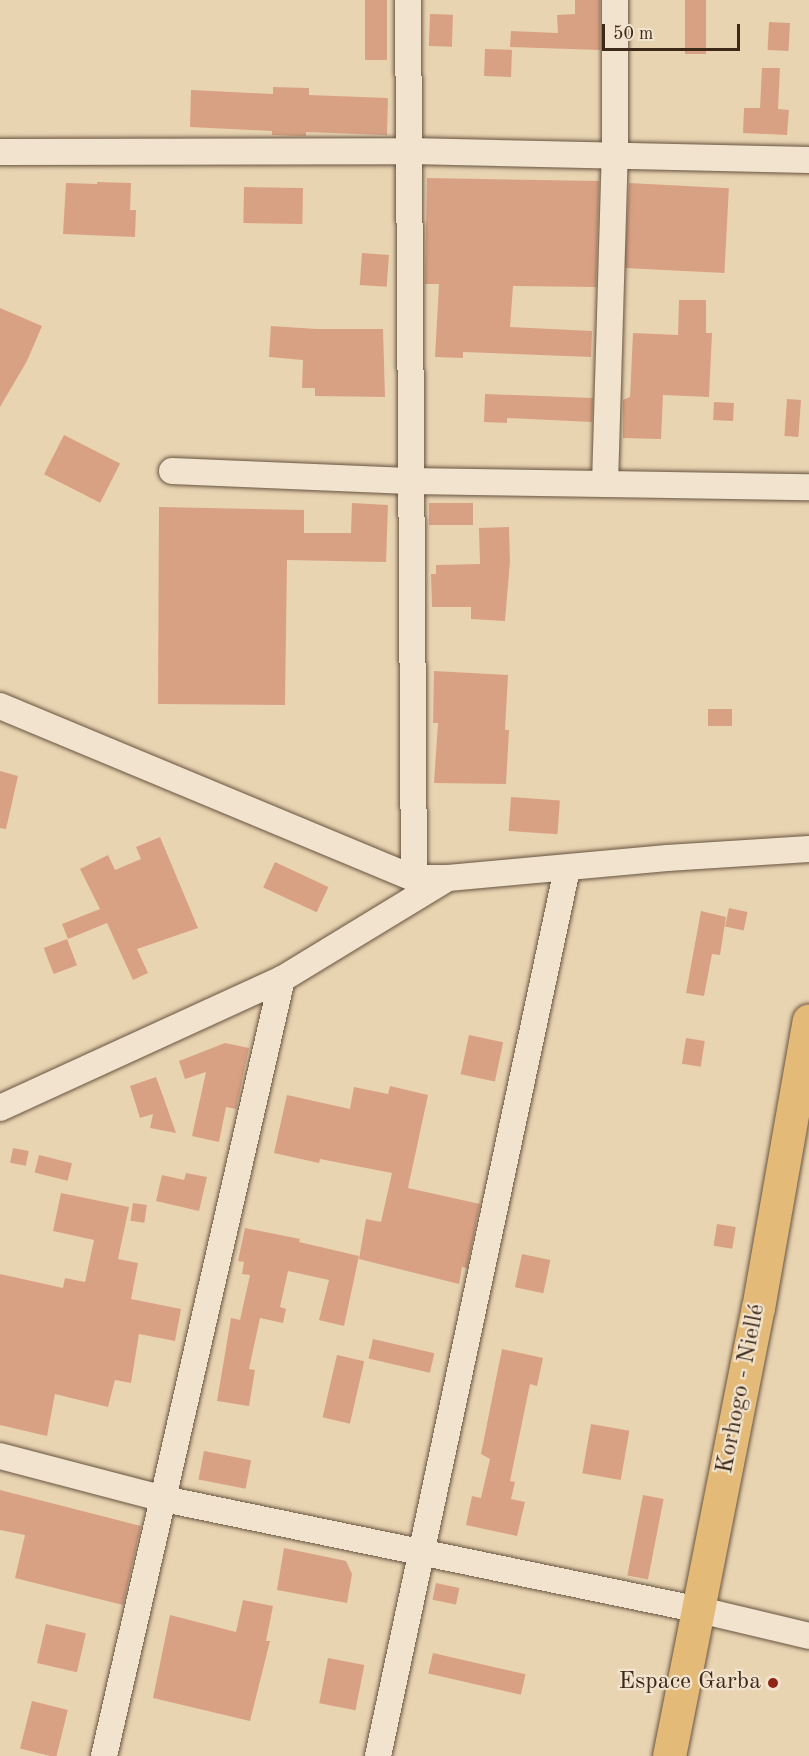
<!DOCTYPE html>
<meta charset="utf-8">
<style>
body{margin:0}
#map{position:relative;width:809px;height:1756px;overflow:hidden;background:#e9d4b2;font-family:"Old Standard TT",serif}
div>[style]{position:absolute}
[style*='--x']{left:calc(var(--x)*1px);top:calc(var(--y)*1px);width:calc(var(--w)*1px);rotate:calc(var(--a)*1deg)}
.building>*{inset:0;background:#d9a184;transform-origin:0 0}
.roads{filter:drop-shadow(0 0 2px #685440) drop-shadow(0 0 2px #685440)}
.minor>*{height:26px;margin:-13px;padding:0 13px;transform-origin:13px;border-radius:13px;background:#f1e3cd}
.major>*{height:33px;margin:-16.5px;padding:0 16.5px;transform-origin:16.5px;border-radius:16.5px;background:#e4ba79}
.dots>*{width:16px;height:16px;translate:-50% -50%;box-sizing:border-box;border:3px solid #f1e3cd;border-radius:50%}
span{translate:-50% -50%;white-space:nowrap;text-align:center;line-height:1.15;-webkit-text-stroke:4.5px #f1e3cd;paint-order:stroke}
.street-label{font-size:24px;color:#3d291a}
.poi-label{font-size:24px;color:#3d291a}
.right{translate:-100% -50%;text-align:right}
.scale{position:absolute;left:602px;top:24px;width:138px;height:27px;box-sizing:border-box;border:3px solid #3d291a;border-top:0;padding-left:8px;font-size:18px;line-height:21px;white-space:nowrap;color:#3d291a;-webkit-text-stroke:4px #f1e3cd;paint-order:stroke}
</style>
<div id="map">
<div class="building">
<i style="left:365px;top:0;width:22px;height:60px"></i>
<i style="clip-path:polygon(575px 0,600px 0,600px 50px,510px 47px,511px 31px,558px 33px,557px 15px,575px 14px)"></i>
<i style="left:685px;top:0;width:21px;height:54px"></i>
<i style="left:430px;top:14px;width:23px;height:32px;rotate:2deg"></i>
<i style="left:769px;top:22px;width:21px;height:28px;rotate:3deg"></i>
<i style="left:485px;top:49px;width:27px;height:27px;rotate:2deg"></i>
<i style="clip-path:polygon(762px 68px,780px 68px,778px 109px,789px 110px,787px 135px,743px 133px,744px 108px,760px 108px)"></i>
<i style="clip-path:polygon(273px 87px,309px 88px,309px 95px,388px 98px,387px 135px,306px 132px,306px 136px,272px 135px,272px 131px,190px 127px,191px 90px,273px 94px)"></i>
<i style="clip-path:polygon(427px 178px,599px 181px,596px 287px,513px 286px,510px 327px,592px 331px,591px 357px,463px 352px,463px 358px,435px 357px,439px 284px,425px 284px)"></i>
<i style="clip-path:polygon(97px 182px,131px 183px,130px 210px,136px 210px,135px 237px,63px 234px,66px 183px,97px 184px)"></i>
<i style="left:629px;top:183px;width:100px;height:85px;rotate:3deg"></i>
<i style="left:244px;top:187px;width:59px;height:36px;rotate:1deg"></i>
<i style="left:362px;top:253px;width:27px;height:32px;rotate:4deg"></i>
<i style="clip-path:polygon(679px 300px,706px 300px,706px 333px,712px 333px,709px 397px,663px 395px,661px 439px,623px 438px,623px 400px,630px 397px,633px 333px,678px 335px)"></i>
<i style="clip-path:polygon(0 308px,42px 326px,27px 361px,0 407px)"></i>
<i style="clip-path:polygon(271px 326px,317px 329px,383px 329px,385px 397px,315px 396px,315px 388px,302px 388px,303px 360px,269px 357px)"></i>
<i style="clip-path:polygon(485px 394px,593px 398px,592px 422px,507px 418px,507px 423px,484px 422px)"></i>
<i style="left:787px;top:399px;width:14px;height:37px;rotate:4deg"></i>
<i style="left:714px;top:402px;width:20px;height:18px;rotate:3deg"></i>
<i style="left:64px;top:435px;width:63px;height:44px;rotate:27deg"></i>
<i style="clip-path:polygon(352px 503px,388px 505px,386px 562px,287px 560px,285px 705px,158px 704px,159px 507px,304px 510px,304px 533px,351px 533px)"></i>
<i style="left:429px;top:503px;width:44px;height:22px"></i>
<i style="clip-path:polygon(509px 527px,510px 561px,505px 621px,471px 619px,471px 607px,432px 607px,431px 574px,436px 574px,436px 565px,480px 564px,479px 528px)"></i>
<i style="clip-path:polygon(434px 671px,508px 675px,505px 730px,509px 730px,506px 784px,434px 783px,438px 723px,433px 723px)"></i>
<i style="left:708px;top:709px;width:24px;height:17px"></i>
<i style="clip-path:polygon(0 771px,18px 776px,6px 829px,0 828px)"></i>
<i style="left:511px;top:797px;width:49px;height:34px;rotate:4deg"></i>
<i style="clip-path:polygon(160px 837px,198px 928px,137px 949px,148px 973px,133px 980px,107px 923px,68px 939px,62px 924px,100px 909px,80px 869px,108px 855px,115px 870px,141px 859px,136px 847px)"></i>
<i style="left:275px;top:862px;width:59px;height:28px;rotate:25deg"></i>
<i style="left:729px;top:908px;width:19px;height:19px;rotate:12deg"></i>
<i style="clip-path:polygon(701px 911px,726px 917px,720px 955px,712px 954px,704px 996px,686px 993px)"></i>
<i style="left:67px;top:939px;width:28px;height:25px;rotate:69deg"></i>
<i style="left:469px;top:1035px;width:35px;height:40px;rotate:12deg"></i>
<i style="left:686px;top:1038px;width:19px;height:26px;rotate:9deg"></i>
<i style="clip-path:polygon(225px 1043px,249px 1048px,236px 1109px,226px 1107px,219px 1142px,192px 1136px,206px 1072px,185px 1079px,179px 1061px)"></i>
<i style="clip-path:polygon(156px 1077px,164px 1099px,176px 1133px,150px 1128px,153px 1114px,140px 1118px,130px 1086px)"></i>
<i style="clip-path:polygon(390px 1086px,428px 1095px,408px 1188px,480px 1204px,467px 1268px,462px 1267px,459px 1284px,359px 1259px,366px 1219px,381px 1222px,392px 1173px,320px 1159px,319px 1163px,274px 1153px,287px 1095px,350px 1109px,354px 1087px,388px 1094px)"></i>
<i style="left:13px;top:1148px;width:16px;height:15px;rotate:11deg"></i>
<i style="left:39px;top:1155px;width:34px;height:18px;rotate:14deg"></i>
<i style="clip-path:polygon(186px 1173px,207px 1177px,199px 1211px,156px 1201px,162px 1175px,184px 1180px)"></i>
<i style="clip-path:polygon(61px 1193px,129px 1207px,118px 1259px,138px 1263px,131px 1299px,181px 1309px,175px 1341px,139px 1334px,131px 1383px,115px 1380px,108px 1407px,55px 1394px,47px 1436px,0 1425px,0 1274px,63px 1288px,65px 1278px,85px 1282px,94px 1240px,53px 1231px)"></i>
<i style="left:133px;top:1203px;width:14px;height:18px;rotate:8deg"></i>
<i style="left:717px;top:1224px;width:19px;height:22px;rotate:9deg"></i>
<i style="clip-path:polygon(245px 1228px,300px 1239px,299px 1242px,359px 1256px,344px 1326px,319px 1320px,329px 1280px,288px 1271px,280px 1307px,286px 1309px,283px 1323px,260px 1318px,249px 1369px,255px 1370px,249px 1406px,217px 1401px,231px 1318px,240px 1320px,250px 1275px,242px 1274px,244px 1262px,238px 1261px)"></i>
<i style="left:522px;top:1254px;width:29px;height:34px;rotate:12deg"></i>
<i style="left:373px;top:1339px;width:63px;height:20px;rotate:13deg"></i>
<i style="clip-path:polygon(502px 1349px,543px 1358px,537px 1386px,530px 1384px,510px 1481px,515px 1482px,511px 1499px,525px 1502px,517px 1536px,466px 1525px,472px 1496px,481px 1498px,490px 1459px,481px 1454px)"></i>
<i style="left:337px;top:1355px;width:28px;height:64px;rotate:13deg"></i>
<i style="left:591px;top:1424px;width:39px;height:50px;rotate:10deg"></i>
<i style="left:204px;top:1451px;width:48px;height:29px;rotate:11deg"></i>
<i style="clip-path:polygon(0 1490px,141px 1526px,123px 1605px,15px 1578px,25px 1535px,0 1530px)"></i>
<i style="left:643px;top:1495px;width:21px;height:82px;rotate:11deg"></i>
<i style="clip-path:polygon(284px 1548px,346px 1561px,352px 1574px,347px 1603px,277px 1590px)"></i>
<i style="left:436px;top:1583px;width:24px;height:17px;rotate:12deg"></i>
<i style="clip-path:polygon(243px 1600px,273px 1606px,266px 1641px,270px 1641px,250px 1721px,153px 1698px,170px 1615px,236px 1632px)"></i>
<i style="left:46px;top:1624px;width:41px;height:40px;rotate:13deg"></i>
<i style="left:433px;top:1653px;width:95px;height:21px;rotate:13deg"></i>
<i style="left:328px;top:1658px;width:37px;height:46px;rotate:11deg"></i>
<i style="left:32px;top:1701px;width:37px;height:49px;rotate:14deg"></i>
</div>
<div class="roads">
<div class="minor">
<i style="--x:408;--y:0;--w:878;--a:89.61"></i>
<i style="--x:0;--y:152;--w:410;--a:-0.1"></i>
<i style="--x:410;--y:151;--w:399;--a:1.3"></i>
<i style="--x:172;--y:471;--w:237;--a:2.4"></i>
<i style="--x:409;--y:481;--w:400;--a:0.9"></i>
<i style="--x:605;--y:484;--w:329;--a:-88.3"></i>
<i style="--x:615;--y:155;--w:155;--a:-90"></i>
<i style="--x:0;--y:706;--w:448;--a:22.6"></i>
<i style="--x:414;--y:878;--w:34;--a:0"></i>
<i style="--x:448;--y:878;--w:220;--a:-5.2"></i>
<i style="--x:667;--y:858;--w:142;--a:-3.6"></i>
<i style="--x:0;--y:1108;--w:310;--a:-24.6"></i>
<i style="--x:282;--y:979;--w:194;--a:-31.3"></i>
<i style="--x:0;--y:1456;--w:170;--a:14.7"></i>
<i style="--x:164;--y:1499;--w:547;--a:11.7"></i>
<i style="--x:700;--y:1610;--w:112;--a:13.4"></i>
<i style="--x:104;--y:1756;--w:797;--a:-77.1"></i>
<i style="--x:378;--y:1756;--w:907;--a:-77.97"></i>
</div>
<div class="major">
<i style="--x:669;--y:1756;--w:457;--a:-78.8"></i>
<i style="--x:758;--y:1308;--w:292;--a:-80"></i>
</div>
</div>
<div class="dots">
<i style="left:773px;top:1683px;background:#8f2418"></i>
</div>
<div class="street-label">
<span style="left:742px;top:1389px;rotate:-79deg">Korhogo - Niellé</span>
</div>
<div class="poi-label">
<span class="right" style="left:761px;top:1683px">Espace Garba</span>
</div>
<div class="scale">50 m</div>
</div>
